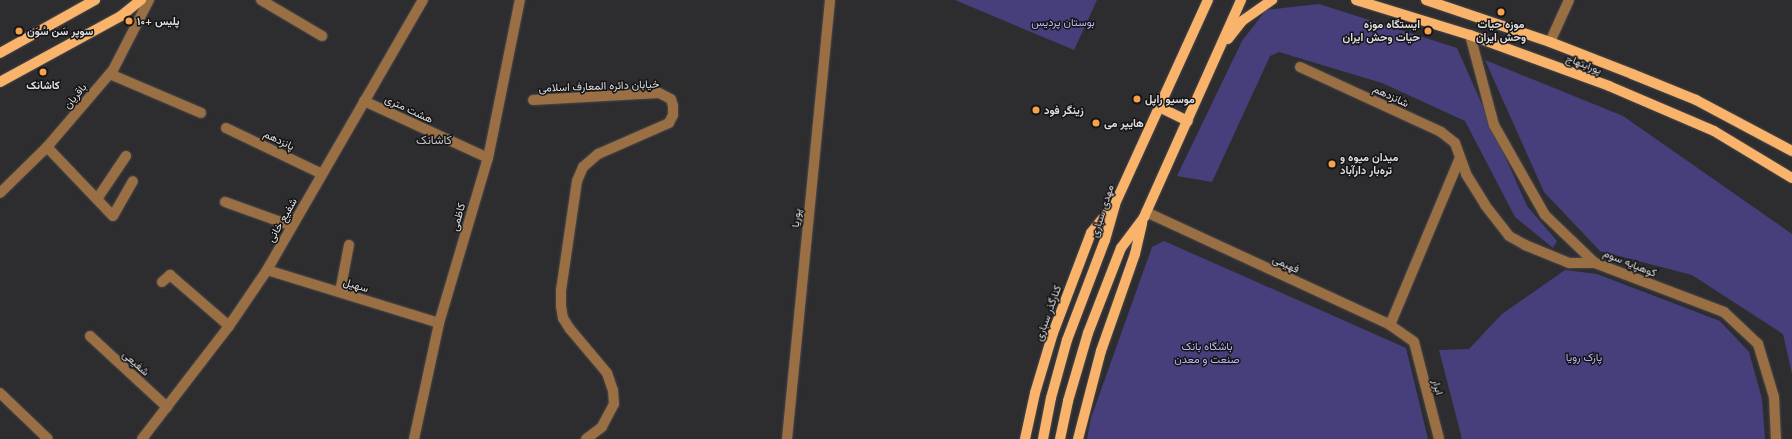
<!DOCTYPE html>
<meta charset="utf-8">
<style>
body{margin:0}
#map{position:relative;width:1792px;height:439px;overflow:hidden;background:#2d2d30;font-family:Mulish,Vazirmatn,sans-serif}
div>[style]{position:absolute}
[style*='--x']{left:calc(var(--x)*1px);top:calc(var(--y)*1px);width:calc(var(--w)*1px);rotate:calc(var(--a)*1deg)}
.green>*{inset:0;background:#463f7b}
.roads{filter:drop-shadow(0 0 1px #49494c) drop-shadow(0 0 1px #49494c)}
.minor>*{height:10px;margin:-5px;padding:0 5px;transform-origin:5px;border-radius:5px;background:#996f43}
.major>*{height:10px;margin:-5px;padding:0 5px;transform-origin:5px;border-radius:5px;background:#f9b36a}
.dots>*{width:11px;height:11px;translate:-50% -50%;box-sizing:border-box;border:2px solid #151517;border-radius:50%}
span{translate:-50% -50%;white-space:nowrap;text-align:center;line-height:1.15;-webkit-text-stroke:3px #151517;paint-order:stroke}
.poi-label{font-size:11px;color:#dfdfe1;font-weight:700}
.left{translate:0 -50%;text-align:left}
.right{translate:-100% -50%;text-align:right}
.park-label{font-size:11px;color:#bcb9f9}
.street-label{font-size:11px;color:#dfdfe1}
.neighbourhood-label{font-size:12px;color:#c4c4c8}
</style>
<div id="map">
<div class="green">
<i style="clip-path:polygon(955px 0,1097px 0,1074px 50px)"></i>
<i style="clip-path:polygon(1319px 4px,1457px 48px,1527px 206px,1557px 241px,1553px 248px,1515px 217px,1465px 121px,1382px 83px,1279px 52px,1270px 56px,1212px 182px,1177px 176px,1242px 41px,1266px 10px)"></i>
<i style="clip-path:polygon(1485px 60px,1623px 116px,1792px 234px,1792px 374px,1783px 334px,1692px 275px,1600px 251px,1544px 192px)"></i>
<i style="clip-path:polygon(1164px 241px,1406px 348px,1428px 439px,1087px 439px,1091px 418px,1152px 247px)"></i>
<i style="clip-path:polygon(1565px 270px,1597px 274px,1720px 321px,1749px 352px,1762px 399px,1765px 439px,1462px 439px,1439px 350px,1469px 349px,1502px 314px)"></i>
</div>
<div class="roads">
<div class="minor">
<i style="--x:261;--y:0;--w:71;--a:30.5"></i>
<i style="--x:1470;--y:35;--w:93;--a:75.1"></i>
<i style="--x:1494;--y:125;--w:103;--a:60.5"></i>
<i style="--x:1545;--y:215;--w:69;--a:43.8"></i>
<i style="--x:1595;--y:263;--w:138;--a:20.8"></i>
<i style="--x:1724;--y:312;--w:47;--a:43.3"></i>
<i style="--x:1758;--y:344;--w:55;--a:73.2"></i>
<i style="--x:1774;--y:397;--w:42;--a:87.3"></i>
<i style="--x:1550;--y:42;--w:46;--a:-65.7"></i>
<i style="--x:1300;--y:67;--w:155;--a:24.7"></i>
<i style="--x:1441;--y:132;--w:18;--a:38"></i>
<i style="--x:1455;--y:143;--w:33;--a:70"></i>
<i style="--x:1466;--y:174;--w:36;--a:58"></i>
<i style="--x:1485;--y:205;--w:39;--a:52"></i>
<i style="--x:1509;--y:236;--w:18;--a:29"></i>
<i style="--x:1525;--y:245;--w:48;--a:22.2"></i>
<i style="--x:1569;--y:263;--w:26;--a:0"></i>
<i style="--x:110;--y:74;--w:99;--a:23.2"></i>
<i style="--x:533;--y:100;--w:126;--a:-3.2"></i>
<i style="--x:659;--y:93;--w:13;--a:27"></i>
<i style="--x:671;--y:99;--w:7;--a:74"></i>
<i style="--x:673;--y:106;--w:9;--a:90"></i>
<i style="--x:673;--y:115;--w:9;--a:117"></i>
<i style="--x:669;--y:123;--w:77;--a:156.4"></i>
<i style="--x:598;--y:154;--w:20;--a:139"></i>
<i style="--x:583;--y:167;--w:15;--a:113"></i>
<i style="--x:577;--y:181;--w:111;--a:98.3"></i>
<i style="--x:561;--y:291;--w:15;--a:90"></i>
<i style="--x:561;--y:306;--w:12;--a:81"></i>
<i style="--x:563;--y:318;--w:13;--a:58"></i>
<i style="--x:570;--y:329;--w:57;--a:49.9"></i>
<i style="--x:607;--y:373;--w:18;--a:71"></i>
<i style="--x:613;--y:390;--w:14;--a:86"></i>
<i style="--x:614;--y:404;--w:26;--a:118"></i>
<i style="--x:602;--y:427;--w:20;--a:143"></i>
<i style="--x:364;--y:101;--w:136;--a:24.7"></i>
<i style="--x:226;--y:128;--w:106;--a:25.6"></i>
<i style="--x:47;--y:147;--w:95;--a:46.3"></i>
<i style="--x:113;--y:216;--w:40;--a:-60.3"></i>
<i style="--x:0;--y:193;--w:66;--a:-44.4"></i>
<i style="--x:47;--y:147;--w:101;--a:-49.4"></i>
<i style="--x:113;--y:70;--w:79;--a:-62.8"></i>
<i style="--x:97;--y:199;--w:52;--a:-56"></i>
<i style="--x:225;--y:202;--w:71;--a:19.7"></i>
<i style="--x:1146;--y:212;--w:269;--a:24.8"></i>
<i style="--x:1390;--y:325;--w:29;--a:35"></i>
<i style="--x:1414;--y:342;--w:100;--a:75.5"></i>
<i style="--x:267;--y:270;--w:180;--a:17.1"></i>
<i style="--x:162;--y:282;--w:11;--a:-41"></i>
<i style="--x:170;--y:275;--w:78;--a:40.8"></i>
<i style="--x:340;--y:292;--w:48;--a:-79.2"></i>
<i style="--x:1390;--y:325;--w:181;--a:-67.3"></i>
<i style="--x:90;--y:336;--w:105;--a:42.7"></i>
<i style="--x:0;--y:393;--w:66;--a:43.8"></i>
<i style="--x:142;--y:439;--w:143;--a:-52.4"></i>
<i style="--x:229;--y:326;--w:68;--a:-55.8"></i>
<i style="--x:267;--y:270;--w:312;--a:-60"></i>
<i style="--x:414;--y:439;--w:119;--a:-77.8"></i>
<i style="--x:439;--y:323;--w:172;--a:-73.5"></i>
<i style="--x:488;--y:158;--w:161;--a:-78.6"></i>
<i style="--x:787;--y:439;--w:441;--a:-84.4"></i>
</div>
<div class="major">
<i style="--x:1356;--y:0;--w:119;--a:17.1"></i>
<i style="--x:1470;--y:35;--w:148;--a:20.1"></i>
<i style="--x:1609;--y:86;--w:114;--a:23.2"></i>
<i style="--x:1714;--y:131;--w:91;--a:31.1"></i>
<i style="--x:1426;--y:0;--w:131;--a:18.7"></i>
<i style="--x:1550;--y:42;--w:88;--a:21.3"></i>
<i style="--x:1632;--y:74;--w:69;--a:22.1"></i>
<i style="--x:1696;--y:100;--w:109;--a:28"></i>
<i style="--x:1228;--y:39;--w:23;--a:-52"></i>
<i style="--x:1242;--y:21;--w:37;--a:-35"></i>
<i style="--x:0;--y:53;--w:109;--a:-29.2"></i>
<i style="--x:0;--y:82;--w:138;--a:-28.6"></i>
<i style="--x:121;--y:16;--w:26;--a:-39"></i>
<i style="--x:1159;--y:107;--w:32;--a:26"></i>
<i style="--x:1025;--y:439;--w:47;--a:-77.7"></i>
<i style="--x:1035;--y:393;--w:63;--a:-73.3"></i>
<i style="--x:1053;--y:333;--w:107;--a:-69.2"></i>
<i style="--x:1091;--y:233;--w:33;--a:-51"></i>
<i style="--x:1043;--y:439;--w:42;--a:-79"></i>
<i style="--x:1051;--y:398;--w:60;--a:-74.6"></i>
<i style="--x:1067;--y:340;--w:107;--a:-69.2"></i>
<i style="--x:1105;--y:240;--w:37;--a:-74"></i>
<i style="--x:1115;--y:204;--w:224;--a:-65.5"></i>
<i style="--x:1060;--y:439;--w:39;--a:-78"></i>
<i style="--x:1068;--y:401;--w:71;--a:-73.6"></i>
<i style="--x:1088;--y:333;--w:91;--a:-68.8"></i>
<i style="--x:1121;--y:248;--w:39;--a:-53"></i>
<i style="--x:1144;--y:217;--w:238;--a:-65.9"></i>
<i style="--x:1078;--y:439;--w:91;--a:-75.4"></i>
<i style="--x:1101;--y:351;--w:103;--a:-70.7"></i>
<i style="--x:1135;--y:254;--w:32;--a:-77"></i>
</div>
</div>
<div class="dots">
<i style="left:1501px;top:12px;background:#f7a14a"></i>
<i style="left:129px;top:21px;background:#f7a14a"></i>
<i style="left:19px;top:31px;background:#f7a14a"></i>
<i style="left:1428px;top:31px;background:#f7a14a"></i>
<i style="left:43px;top:72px;background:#f7a14a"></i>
<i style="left:1137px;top:99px;background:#f7a14a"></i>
<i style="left:1036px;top:110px;background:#f7a14a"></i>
<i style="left:1096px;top:123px;background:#f7a14a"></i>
<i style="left:1332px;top:164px;background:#f7a14a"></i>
</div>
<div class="poi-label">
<span class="left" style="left:137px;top:21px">پلیس +۱۰</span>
<span class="right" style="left:1420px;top:31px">ایستگاه موزه<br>حیات وحش ایران</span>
<span style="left:1501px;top:31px">موزه حیات<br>وحش ایران</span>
<span class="left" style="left:27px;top:31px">سوپر سَن سُوَن</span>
<span style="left:43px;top:85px">کاشانک</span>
<span class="left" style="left:1145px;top:99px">موسیو راپل</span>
<span class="left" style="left:1044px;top:110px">زینگر فود</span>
<span class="left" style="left:1104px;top:123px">هایپر می</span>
<span class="left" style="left:1340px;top:164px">میدان میوه و<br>تره‌بار دارآباد</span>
</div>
<div class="park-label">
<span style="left:1063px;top:22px">بوستان پردیس</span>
<span style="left:1207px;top:353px">باشگاه بانک<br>صنعت و معدن</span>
<span style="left:1584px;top:357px">پارک رویا</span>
</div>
<div class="street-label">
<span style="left:1584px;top:64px;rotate:21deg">پورابتهاج</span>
<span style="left:599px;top:86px;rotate:-2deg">خیابان دائره المعارف اسلامی</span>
<span style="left:75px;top:96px;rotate:-50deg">باقریان</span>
<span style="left:1391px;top:96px;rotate:25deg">شانزدهم</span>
<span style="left:409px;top:109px;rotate:25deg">هشت متری</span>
<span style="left:279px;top:140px;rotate:26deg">پانزدهم</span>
<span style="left:1102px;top:211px;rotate:-72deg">مهدی سباری</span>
<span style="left:458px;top:217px;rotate:-74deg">کاظمی</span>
<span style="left:796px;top:218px;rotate:-84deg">پوریا</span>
<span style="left:282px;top:220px;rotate:-60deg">شفیع خانی</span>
<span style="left:1630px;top:263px;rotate:22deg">کوهپایه سوم</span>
<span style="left:1286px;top:264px;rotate:25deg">فهیمی</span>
<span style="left:356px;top:285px;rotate:17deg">سهیل</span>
<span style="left:1048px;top:313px;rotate:-70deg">کنارگذر سباری</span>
<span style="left:136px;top:363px;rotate:42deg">شفیعی</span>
<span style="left:1438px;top:387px;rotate:75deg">ابرار</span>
</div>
<div class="neighbourhood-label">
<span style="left:434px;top:140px">کاشانک</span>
</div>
</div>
